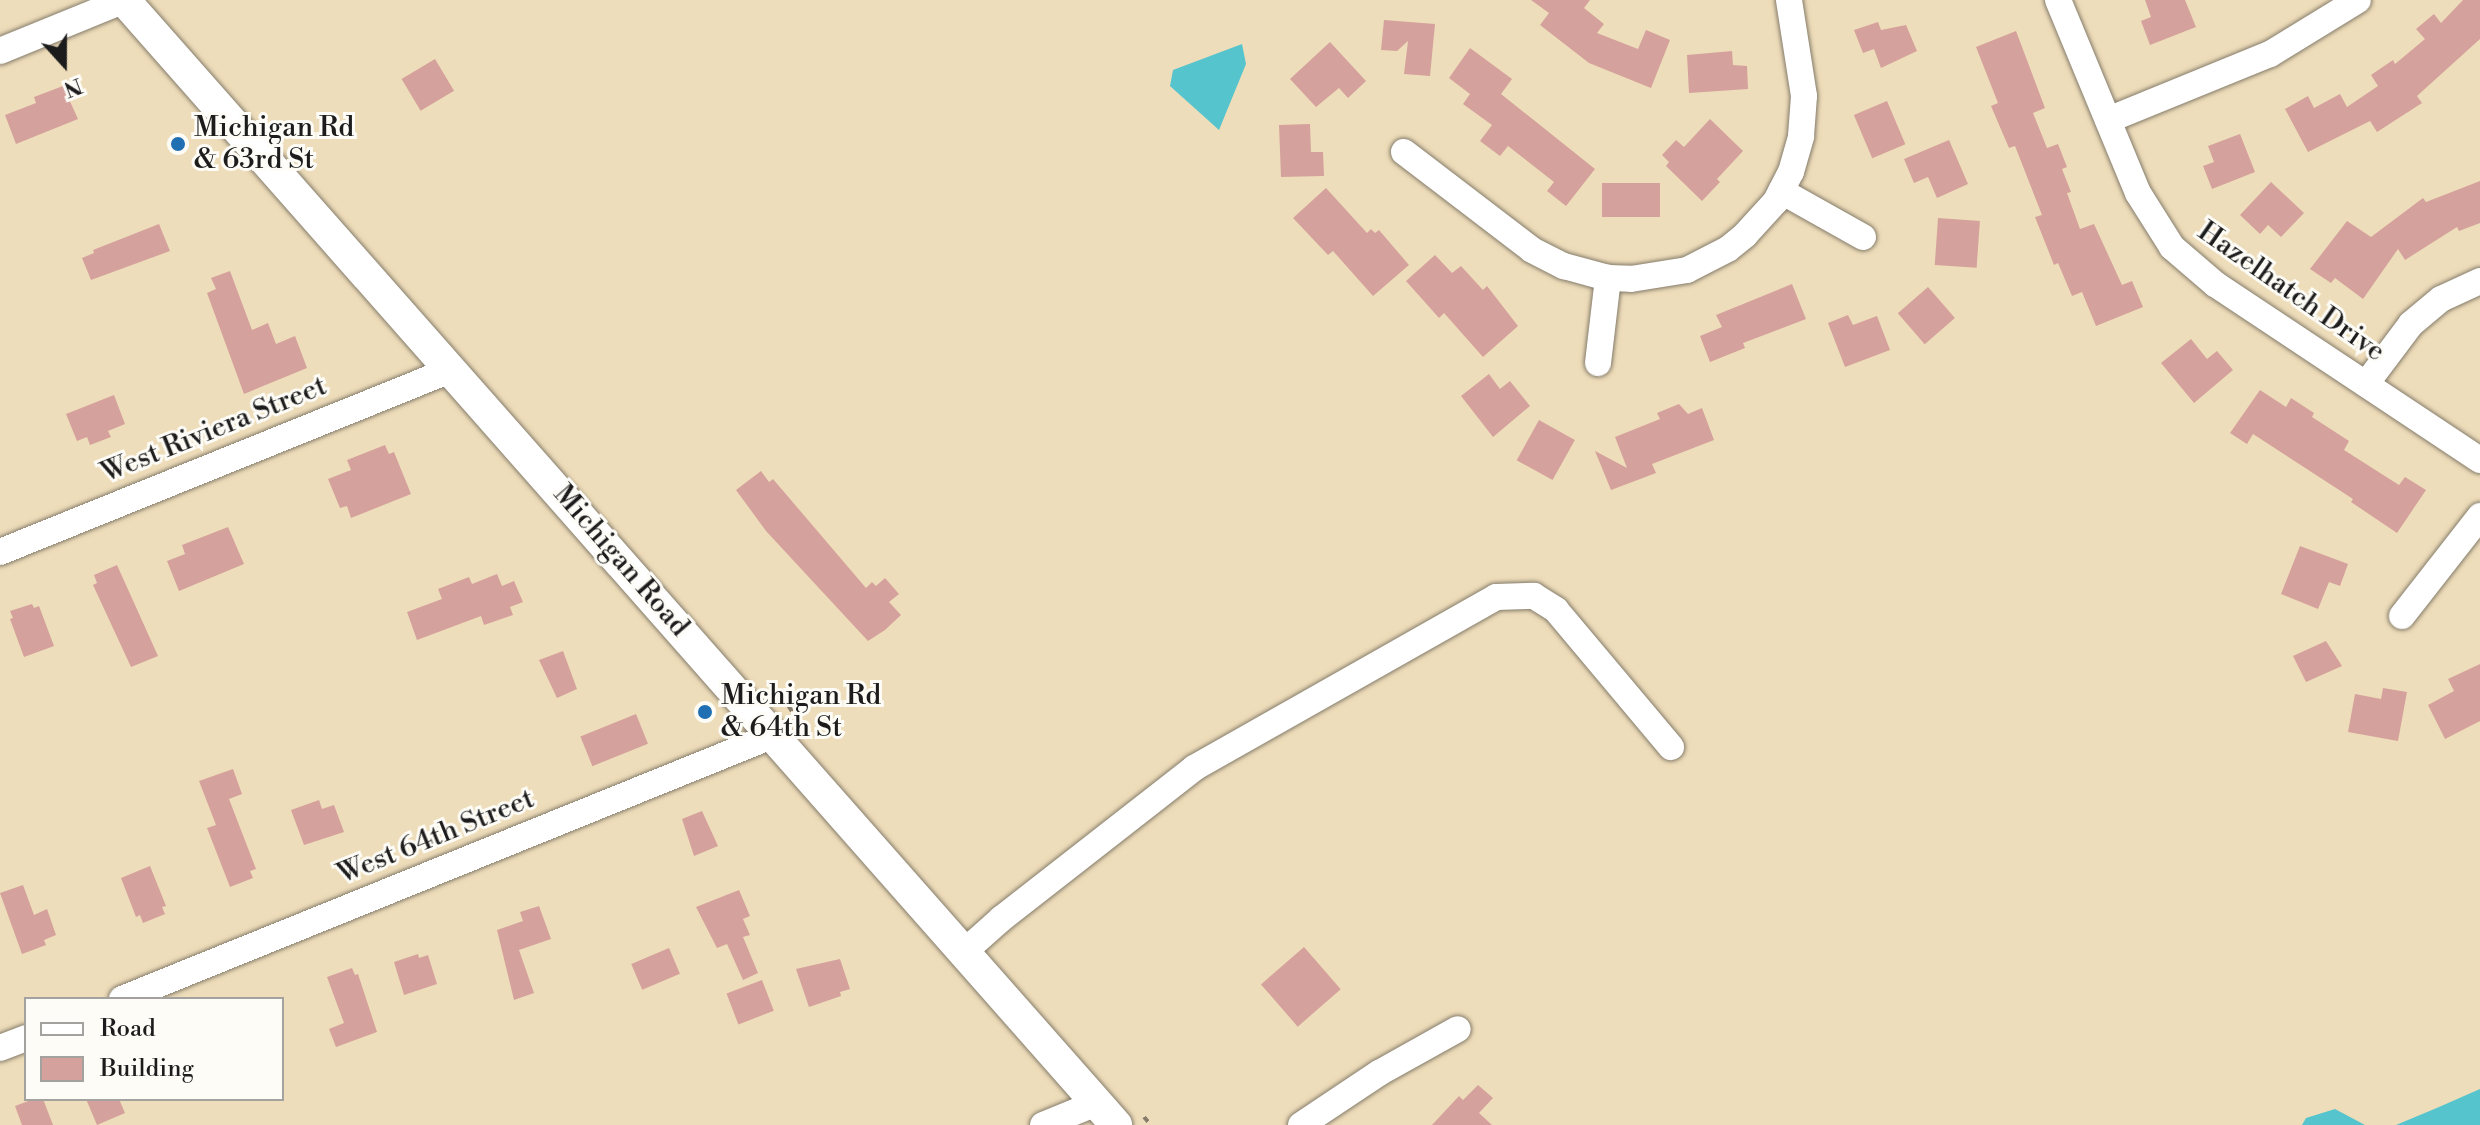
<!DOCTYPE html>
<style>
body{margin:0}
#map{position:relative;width:2480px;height:1125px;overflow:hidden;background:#eeddba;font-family:"Libre Bodoni",serif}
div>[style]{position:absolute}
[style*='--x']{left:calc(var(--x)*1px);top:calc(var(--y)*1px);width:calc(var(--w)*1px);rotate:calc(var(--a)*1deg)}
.water>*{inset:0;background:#56c4cd}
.building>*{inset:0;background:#d5a19c;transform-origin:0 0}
.path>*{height:4px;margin-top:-2px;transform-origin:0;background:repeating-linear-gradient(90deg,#857c6b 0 6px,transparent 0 12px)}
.roads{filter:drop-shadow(0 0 2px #857c6b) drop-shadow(0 0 2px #857c6b)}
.minor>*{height:26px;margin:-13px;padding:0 13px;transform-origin:13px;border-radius:13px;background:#fff}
.major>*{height:32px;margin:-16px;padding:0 16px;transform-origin:16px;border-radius:16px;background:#fff}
.dots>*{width:22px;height:22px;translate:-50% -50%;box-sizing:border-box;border:4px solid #fdfcf7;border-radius:50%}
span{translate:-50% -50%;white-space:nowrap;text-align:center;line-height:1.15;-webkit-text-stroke:6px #fdfcf7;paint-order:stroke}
.poi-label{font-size:28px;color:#1c1c1c}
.left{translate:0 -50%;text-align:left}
.street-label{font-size:28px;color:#1c1c1c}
.legend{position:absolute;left:24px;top:997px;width:260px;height:104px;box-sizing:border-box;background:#fdfcf7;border:2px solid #a3a29f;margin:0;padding:10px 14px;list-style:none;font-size:24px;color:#1c1c1c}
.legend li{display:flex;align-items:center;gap:16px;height:40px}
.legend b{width:40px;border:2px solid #a3a29f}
.north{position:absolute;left:24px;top:24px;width:80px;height:80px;-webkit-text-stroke:6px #fdfcf7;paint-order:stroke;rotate:159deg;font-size:22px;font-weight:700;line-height:32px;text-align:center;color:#1c1c1c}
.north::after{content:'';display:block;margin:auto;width:28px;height:36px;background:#1c1c1c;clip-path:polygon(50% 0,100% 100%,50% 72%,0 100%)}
</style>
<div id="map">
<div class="water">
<i style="clip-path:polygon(1242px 44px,1246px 64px,1219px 130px,1170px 86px,1173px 70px)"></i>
<i style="clip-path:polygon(2480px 1089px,2480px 1125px,2396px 1125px,2439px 1107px)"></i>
<i style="clip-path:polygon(2335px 1109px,2365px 1125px,2302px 1125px,2306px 1118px)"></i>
</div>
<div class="building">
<i style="clip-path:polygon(1531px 0,1590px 0,1584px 8px,1604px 24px,1597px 33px,1638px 49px,1646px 30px,1670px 40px,1651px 88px,1589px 63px,1540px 25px,1549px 13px)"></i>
<i style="clip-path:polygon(2145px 0,2185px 0,2196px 27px,2150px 45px,2141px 21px,2151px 17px)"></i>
<i style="clip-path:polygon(2463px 0,2480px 0,2480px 39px,2417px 96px,2422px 103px,2377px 132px,2370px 121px,2308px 152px,2285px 109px,2308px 96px,2314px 108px,2340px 94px,2347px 107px,2378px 86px,2371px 75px,2393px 60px,2395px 64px,2425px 39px,2416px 29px,2434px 14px,2441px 23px)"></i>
<i style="clip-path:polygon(1384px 20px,1435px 24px,1430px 76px,1404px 74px,1408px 41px,1397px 51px,1381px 50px)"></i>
<i style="clip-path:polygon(1878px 22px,1881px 30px,1906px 25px,1917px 51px,1881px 68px,1874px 49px,1863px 53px,1854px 30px)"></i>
<i style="clip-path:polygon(2016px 31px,2045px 108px,2033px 113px,2047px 148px,2058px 144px,2067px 167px,2062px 169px,2071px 192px,2067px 193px,2080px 229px,2094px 224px,2122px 285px,2132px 281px,2143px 307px,2096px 326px,2082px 292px,2072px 296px,2058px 263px,2054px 265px,2035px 217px,2042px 215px,2015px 146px,2009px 148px,1991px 106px,1998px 103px,1976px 47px)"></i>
<i style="clip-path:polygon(1330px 42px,1366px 81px,1348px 98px,1339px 88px,1316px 107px,1290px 79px)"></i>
<i style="clip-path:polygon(1470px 48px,1512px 79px,1501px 94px,1595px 169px,1566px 206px,1547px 191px,1554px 182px,1508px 146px,1500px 156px,1480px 141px,1492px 125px,1463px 104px,1470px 94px,1449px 78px)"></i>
<i style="clip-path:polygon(1732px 51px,1733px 65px,1747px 66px,1748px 89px,1689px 93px,1687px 55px)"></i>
<i style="left:435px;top:59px;width:37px;height:39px;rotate:59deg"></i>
<i style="clip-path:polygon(63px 86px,78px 119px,16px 144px,5px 115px,36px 103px,34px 97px)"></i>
<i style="left:1887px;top:101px;width:47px;height:36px;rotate:67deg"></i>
<i style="clip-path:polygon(1710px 119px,1743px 151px,1717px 179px,1720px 182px,1702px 201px,1666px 166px,1669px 162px,1662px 155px,1676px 140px,1684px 147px)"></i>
<i style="clip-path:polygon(1310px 124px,1311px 152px,1323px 152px,1324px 176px,1281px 177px,1279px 125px)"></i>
<i style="clip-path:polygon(2240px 134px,2255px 172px,2212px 189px,2203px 166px,2214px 162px,2208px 146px)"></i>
<i style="clip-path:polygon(1949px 140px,1968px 184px,1937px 198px,1928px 177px,1914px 183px,1904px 159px)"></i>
<i style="clip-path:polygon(2480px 181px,2480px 223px,2459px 231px,2457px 227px,2405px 260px,2398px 249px,2363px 299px,2335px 278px,2331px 283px,2310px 269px,2347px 221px,2371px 237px,2423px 198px,2426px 202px)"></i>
<i style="clip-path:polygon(2271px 182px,2304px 213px,2281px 237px,2268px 225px,2260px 234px,2240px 215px)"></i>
<i style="left:1660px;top:183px;width:34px;height:58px;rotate:90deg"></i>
<i style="clip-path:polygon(1326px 188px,1367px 233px,1371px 229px,1375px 233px,1379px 230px,1409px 265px,1373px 296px,1333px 251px,1328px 255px,1293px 218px)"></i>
<i style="left:1938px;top:218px;width:42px;height:47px;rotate:4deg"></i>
<i style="clip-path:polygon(159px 224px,170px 251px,91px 280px,82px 258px,94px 253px,93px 250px)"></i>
<i style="clip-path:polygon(1435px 255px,1452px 273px,1461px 266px,1483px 290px,1487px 286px,1518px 326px,1483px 357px,1444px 313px,1439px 318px,1406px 281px)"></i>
<i style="clip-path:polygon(230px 271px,252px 330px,268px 323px,276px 344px,295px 336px,307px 368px,244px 394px,207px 293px,216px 289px,211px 278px)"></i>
<i style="clip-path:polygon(1792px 284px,1806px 319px,1743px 343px,1745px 348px,1710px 362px,1700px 336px,1722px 327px,1716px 315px)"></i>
<i style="left:1928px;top:287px;width:41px;height:40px;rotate:49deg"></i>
<i style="clip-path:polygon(1848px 315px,1853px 325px,1877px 316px,1890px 350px,1845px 367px,1828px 323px)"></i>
<i style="clip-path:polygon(2191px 339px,2207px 359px,2217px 351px,2233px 370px,2194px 403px,2161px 363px)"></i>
<i style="clip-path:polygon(1489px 374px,1500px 389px,1510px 381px,1530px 406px,1493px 437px,1461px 396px)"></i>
<i style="clip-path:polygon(2260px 390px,2286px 407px,2291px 398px,2314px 413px,2312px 417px,2349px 441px,2344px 450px,2399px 485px,2405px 477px,2426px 490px,2397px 533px,2351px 502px,2353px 499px,2253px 434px,2247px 444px,2230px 433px)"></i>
<i style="clip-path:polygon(114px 395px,125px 424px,108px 431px,111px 437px,90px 445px,87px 437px,77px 441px,66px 414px)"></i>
<i style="clip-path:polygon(1679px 404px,1688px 414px,1702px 408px,1714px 440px,1652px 464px,1656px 473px,1611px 490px,1595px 451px,1627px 468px,1615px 437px,1660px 419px,1657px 413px)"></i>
<i style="left:1539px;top:420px;width:41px;height:46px;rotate:29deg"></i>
<i style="clip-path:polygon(385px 445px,389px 454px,394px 452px,411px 494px,351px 518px,347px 506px,340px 508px,328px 479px,351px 470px,347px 460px)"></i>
<i style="clip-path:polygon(761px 471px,769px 482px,773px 479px,866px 588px,872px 582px,876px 586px,885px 578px,899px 594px,889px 602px,901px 615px,885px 630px,868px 641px,766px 531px,736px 490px)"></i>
<i style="clip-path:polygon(228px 527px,244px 564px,179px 591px,167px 561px,185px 554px,182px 545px)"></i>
<i style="clip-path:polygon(2300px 546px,2348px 564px,2340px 586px,2329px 582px,2318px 609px,2281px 594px)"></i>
<i style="clip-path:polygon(117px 565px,158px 656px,131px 667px,93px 585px,97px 583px,94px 575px)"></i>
<i style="clip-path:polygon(497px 574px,502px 586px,514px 581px,523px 602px,510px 607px,513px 615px,484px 625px,481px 616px,417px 640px,407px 612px,442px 599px,438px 589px,469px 577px,472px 584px)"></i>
<i style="clip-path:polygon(32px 604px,34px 608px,39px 606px,54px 646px,24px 657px,10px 619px,13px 618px,10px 611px)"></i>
<i style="clip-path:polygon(2326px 641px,2342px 666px,2306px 682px,2293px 656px)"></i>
<i style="clip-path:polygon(563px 651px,577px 689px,557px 698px,539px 660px)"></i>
<i style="clip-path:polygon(2480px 664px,2480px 721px,2445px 739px,2428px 705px,2454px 691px,2448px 679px)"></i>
<i style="clip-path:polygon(2383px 688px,2407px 692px,2398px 741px,2348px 732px,2355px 694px,2381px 699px)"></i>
<i style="left:636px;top:714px;width:32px;height:60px;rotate:68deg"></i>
<i style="clip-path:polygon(233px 769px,242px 794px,229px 799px,256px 869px,250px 871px,253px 878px,230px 887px,207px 828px,216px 825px,199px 781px)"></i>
<i style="clip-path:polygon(319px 800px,322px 809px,334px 805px,344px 832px,304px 845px,291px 810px)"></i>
<i style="clip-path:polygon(702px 811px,718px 846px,694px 856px,682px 819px)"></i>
<i style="clip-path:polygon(150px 866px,166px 906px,162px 907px,165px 914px,143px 923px,140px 915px,136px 917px,121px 878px)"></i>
<i style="clip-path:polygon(23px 885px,34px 915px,47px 909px,56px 935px,44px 940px,46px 945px,22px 954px,0 893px)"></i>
<i style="clip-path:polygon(739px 890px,750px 916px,743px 919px,750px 935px,743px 937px,758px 973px,743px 980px,727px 944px,717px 948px,696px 907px)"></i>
<i style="clip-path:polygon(539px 906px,551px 939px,519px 950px,534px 993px,514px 1000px,497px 930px,523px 921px,520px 912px)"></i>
<i style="left:1304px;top:947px;width:56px;height:57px;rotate:49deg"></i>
<i style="left:669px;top:948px;width:28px;height:41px;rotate:67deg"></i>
<i style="clip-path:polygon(418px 954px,419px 958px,428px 955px,437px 984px,404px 995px,394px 962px)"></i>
<i style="clip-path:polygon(840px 959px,850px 989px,840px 992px,841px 996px,809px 1007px,796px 969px)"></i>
<i style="clip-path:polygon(352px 968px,355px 975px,358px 974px,377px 1032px,336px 1047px,329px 1029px,344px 1023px,327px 977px)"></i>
<i style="left:762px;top:980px;width:33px;height:38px;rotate:69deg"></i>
<i style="clip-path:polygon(1478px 1085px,1493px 1098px,1479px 1113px,1492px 1125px,1432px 1125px,1459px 1096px,1463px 1100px)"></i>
<i style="clip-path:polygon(34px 1099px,43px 1099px,53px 1125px,22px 1125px,15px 1106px)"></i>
<i style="clip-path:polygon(86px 1099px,119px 1099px,125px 1113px,97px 1125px)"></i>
</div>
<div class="path">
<i style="--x:771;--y:691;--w:12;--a:24"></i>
<i style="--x:782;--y:696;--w:27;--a:57"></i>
<i style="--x:1144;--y:1117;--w:11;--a:49"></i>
</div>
<div class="roads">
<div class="minor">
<i style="--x:2058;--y:0;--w:209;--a:67.5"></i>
<i style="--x:2138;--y:193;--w:64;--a:57.8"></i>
<i style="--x:2172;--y:247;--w:57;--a:40.7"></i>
<i style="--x:2215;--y:284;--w:318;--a:33.6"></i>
<i style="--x:0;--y:51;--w:135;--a:-22.2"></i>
<i style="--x:2108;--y:120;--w:175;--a:-22.2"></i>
<i style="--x:2270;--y:54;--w:103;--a:-31.5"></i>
<i style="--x:1404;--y:152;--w:161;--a:37.4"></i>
<i style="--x:1532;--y:250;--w:36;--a:27"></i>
<i style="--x:1564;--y:266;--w:46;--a:15.3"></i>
<i style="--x:1608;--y:278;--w:23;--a:2"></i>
<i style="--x:1631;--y:279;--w:57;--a:-9.1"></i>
<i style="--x:1687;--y:270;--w:46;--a:-27.1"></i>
<i style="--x:1728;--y:249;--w:22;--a:-39"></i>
<i style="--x:1745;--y:235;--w:46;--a:-47.6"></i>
<i style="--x:1776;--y:201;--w:33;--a:-63"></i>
<i style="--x:1791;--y:172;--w:37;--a:-74"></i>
<i style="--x:1801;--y:136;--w:40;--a:-85.7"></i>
<i style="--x:1804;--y:96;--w:97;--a:-98.9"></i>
<i style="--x:1781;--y:191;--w:94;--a:29.3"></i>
<i style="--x:1598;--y:363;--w:86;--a:-83.3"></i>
<i style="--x:2366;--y:384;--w:75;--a:-53.1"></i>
<i style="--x:2411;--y:324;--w:39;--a:-40"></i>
<i style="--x:2441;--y:299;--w:43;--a:-24.8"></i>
<i style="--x:0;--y:552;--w:488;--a:-22"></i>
<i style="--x:2402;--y:616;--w:127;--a:-52"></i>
<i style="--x:964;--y:952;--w:50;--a:-41.7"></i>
<i style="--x:1001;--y:919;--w:245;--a:-38"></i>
<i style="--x:1194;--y:768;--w:347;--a:-29.5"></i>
<i style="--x:1496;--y:597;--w:38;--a:-2"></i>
<i style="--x:1534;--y:596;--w:26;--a:32"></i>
<i style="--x:1556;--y:610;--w:179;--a:50"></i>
<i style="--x:122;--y:999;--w:703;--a:-22.04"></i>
<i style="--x:0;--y:1048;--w:28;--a:-21"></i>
<i style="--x:1043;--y:1125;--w:58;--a:-22.2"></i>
<i style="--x:1301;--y:1125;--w:94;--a:-33.7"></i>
<i style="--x:1379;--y:1073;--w:90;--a:-29.1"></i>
</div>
<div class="major">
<i style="--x:124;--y:0;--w:1500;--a:48.59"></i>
</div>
</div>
<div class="dots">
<i style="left:178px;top:144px;background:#1f6fb2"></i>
<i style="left:705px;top:712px;background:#1f6fb2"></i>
</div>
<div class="poi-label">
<span class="left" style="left:194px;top:144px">Michigan Rd<br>&amp; 63rd St</span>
<span class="left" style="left:721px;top:712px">Michigan Rd<br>&amp; 64th St</span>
</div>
<div class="street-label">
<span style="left:2291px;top:292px;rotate:35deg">Hazelhatch Drive</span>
<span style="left:214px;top:430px;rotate:-22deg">West Riviera Street</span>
<span style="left:621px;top:561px;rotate:49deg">Michigan Road</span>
<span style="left:436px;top:837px;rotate:-22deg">West 64th Street</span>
</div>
<ul class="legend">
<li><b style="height:10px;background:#fff"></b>Road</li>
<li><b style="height:22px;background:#d5a19c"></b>Building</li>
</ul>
<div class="north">N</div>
</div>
